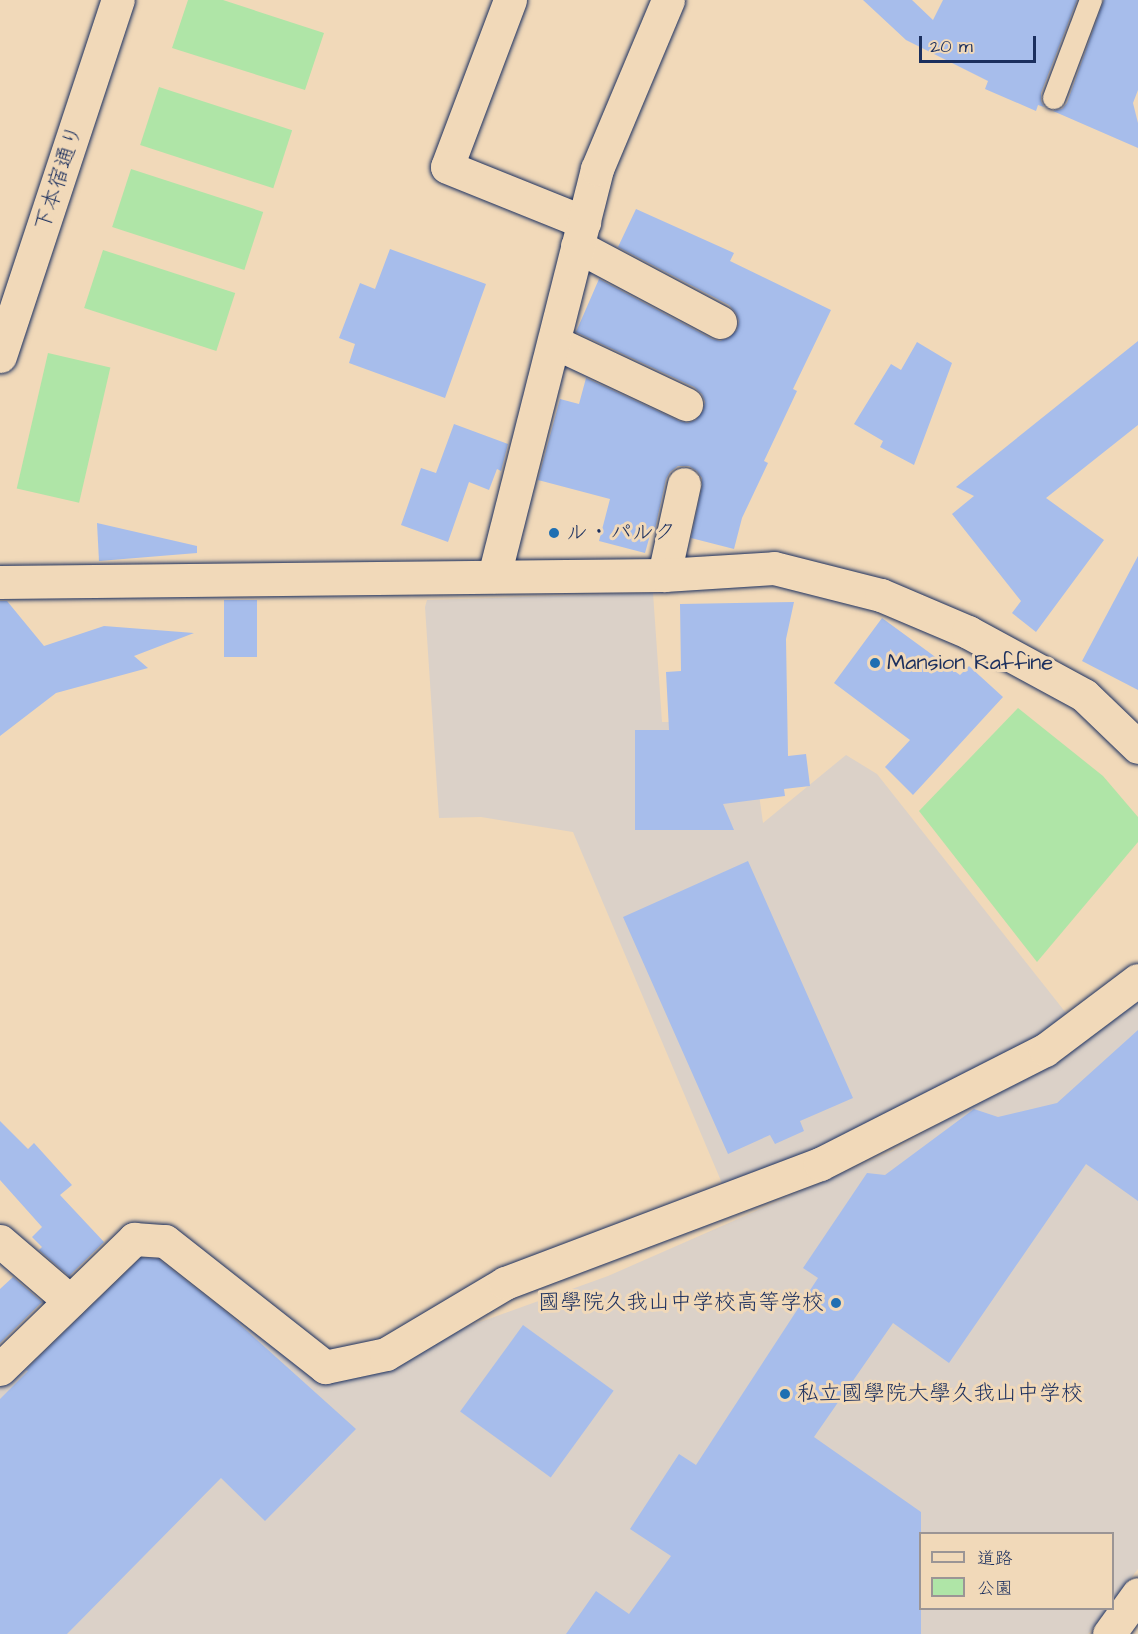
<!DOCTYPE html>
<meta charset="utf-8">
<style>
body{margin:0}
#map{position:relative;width:1138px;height:1634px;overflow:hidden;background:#f1d9b9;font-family:"Architects Daughter","Klee One",sans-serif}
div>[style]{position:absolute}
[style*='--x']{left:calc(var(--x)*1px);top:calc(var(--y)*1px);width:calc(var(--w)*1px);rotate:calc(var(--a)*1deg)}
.built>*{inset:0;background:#dbd1c8}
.green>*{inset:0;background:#afe5a7;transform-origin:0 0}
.building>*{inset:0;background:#a7bdeb;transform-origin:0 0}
.roads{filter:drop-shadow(0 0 2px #1b2f5e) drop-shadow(0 0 2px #1b2f5e)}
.lane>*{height:22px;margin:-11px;padding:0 11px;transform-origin:11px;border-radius:11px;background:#f1d9b9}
.street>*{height:33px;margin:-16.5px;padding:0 16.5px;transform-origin:16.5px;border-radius:16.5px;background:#f1d9b9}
.secondary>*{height:33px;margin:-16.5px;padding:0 16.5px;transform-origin:16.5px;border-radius:16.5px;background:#f1d9b9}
.dots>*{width:16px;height:16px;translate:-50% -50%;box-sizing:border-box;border:3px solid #f1d9b9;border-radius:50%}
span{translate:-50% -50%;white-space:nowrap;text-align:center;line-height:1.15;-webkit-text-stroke:6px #f1d9b9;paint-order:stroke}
.street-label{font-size:22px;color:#1b2f5e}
.poi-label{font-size:22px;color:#1b2f5e}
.left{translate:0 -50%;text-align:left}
.right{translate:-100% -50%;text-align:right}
.legend{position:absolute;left:919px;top:1532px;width:195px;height:78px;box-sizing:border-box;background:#f1d9b9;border:2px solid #9b9595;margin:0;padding:8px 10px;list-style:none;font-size:18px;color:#1b2f5e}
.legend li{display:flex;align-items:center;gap:12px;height:30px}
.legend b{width:30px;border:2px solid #9b9595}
.scale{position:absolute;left:919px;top:36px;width:117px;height:27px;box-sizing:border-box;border:3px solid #1b2f5e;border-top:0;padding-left:8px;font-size:18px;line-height:21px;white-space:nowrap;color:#1b2f5e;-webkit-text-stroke:4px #f1d9b9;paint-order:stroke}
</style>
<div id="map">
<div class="built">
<i style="clip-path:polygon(653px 593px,662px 722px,749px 722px,763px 823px,846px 755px,877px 774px,1070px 1018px,880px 1129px,727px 1195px,573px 832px,481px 817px,439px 818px,425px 607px,427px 600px)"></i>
<i style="clip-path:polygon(1138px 999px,1138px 1569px,1113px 1602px,1112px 1534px,920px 1534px,920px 1608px,1108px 1609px,1088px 1634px,0 1634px,0 1387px,146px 1247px,320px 1381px,388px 1371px,458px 1330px,608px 1276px,893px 1151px,1078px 1042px)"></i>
</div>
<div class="green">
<i style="clip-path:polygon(188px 0,223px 0,324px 33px,305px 90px,172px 48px)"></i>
<i style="left:159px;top:87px;width:140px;height:61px;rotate:18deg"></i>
<i style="left:131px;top:169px;width:139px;height:61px;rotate:18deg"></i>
<i style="left:103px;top:250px;width:139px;height:61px;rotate:18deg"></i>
<i style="left:48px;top:353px;width:64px;height:139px;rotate:13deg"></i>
<i style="clip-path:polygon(1018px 708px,1103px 776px,1138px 817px,1138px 842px,1037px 962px,919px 811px)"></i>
</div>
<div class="building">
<i style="clip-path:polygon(863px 0,912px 0,933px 20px,943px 0,1077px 0,1041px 93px,1041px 101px,1044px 107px,1038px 105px,1036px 111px,985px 89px,988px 81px,906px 40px)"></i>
<i style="clip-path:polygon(1104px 0,1138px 0,1138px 90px,1133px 103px,1138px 123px,1138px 148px,1053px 111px,1062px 109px,1067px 103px)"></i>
<i style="clip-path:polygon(636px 209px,734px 253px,730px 261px,831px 310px,793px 389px,797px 391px,764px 461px,768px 463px,742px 518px,734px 549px,691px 538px,702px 487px,702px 478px,697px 471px,689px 466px,678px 466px,670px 472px,666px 479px,655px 529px,652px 528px,645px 553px,599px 541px,610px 499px,538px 480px,560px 399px,579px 404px,586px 378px,679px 421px,688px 423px,696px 420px,703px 411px,705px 402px,702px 394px,694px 387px,576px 332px,599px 279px,712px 339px,720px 341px,729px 338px,737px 330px,739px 321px,736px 313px,729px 305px,618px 247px)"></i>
<i style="clip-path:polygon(390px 249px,486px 284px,445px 398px,349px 363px,355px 344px,339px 338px,360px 283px,375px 289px)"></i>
<i style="clip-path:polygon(1138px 341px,1138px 425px,1046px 498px,1104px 540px,1036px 632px,1012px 613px,1021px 601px,952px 514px,974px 496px,956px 487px)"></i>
<i style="clip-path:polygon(917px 342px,952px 363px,914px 465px,880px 447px,883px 441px,854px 424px,891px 364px,901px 370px)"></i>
<i style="clip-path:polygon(454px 424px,508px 444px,501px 471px,497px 469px,489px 490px,469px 482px,448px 542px,401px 525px,421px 468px,436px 473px)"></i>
<i style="clip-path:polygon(97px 523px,197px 546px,197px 553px,99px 561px)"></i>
<i style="clip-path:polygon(1138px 556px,1138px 690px,1082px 661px)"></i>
<i style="left:224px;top:600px;width:33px;height:57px"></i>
<i style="clip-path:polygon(0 601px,7px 601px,44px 646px,104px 626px,194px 633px,134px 656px,148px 668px,56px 693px,0 736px)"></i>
<i style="clip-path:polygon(794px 602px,786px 639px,788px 756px,806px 754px,810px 786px,784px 789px,785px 796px,723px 804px,734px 830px,635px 830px,635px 730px,669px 730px,666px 672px,681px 671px,680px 604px)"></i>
<i style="clip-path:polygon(882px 618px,960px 675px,969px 666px,1003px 697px,913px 795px,885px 767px,910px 740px,834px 683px)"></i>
<i style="clip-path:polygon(748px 861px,853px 1098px,800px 1121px,804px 1131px,775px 1144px,770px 1135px,728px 1154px,623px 917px)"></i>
<i style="clip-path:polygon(1138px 1030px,1138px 1201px,1086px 1164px,949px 1363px,893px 1323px,814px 1437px,921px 1512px,921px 1634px,566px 1634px,596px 1591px,629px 1614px,671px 1556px,630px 1529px,679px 1454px,696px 1465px,818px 1278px,803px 1268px,867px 1173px,885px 1175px,974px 1109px,998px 1117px,1057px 1103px)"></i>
<i style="clip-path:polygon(0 1121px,28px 1149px,34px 1143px,72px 1185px,60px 1195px,104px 1242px,69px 1276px,39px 1250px,42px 1247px,32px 1237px,42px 1227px,0 1180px)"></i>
<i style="clip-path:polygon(141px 1258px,158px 1259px,227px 1313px,356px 1429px,265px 1521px,221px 1478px,67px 1634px,0 1634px,0 1399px,28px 1371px,26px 1370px)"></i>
<i style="clip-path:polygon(13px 1277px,42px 1302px,0 1343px,0 1289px)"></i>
<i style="left:523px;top:1325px;width:112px;height:107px;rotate:36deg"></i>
</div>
<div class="roads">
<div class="lane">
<i style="--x:1054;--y:98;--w:105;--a:-69.3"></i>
</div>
<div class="street">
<i style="--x:510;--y:0;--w:178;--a:110.7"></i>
<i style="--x:447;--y:167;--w:148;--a:21.9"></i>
<i style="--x:577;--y:246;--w:162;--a:28"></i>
<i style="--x:554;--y:342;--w:146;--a:25.2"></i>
<i style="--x:664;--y:575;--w:93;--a:-77.6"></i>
<i style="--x:494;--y:576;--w:420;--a:-75.8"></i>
<i style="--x:597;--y:169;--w:183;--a:-67.2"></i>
<i style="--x:0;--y:582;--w:664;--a:-0.6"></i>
<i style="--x:664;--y:575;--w:110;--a:-3.6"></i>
<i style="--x:774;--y:568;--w:110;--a:14.2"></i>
<i style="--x:881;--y:595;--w:95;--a:23"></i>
<i style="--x:968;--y:632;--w:132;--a:28.5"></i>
<i style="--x:1084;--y:695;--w:75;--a:43.9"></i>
<i style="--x:0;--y:1241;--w:92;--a:40.6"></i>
<i style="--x:0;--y:1369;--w:187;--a:-44.1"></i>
<i style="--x:134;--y:1239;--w:31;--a:4"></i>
<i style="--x:165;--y:1241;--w:204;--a:38.2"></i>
<i style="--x:325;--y:1367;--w:62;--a:-12"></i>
<i style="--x:386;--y:1354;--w:139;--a:-30.8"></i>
<i style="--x:505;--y:1283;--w:337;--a:-20.7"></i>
<i style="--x:820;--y:1164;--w:252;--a:-26.9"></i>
<i style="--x:1045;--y:1050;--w:116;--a:-37"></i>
<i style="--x:1109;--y:1634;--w:49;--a:-54.1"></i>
</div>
<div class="secondary">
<i style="--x:0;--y:356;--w:375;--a:-71.7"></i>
</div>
</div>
<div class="dots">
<i style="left:554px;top:533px;background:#1f6fb2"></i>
<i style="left:875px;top:663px;background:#1f6fb2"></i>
<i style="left:836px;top:1303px;background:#1f6fb2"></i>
<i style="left:785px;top:1394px;background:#1f6fb2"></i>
</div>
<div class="street-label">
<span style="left:59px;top:178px;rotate:-72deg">下本宿通り</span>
</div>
<div class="poi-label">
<span class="left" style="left:566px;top:533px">ル・パルク</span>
<span class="left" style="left:887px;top:663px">Mansion Raffine</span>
<span class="right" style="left:824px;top:1303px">國學院久我山中学校高等学校</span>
<span class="left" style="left:797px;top:1394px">私立國學院大學久我山中学校</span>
</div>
<ul class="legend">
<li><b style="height:8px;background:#f1d9b9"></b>道路</li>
<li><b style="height:16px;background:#afe5a7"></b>公園</li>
</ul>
<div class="scale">20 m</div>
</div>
